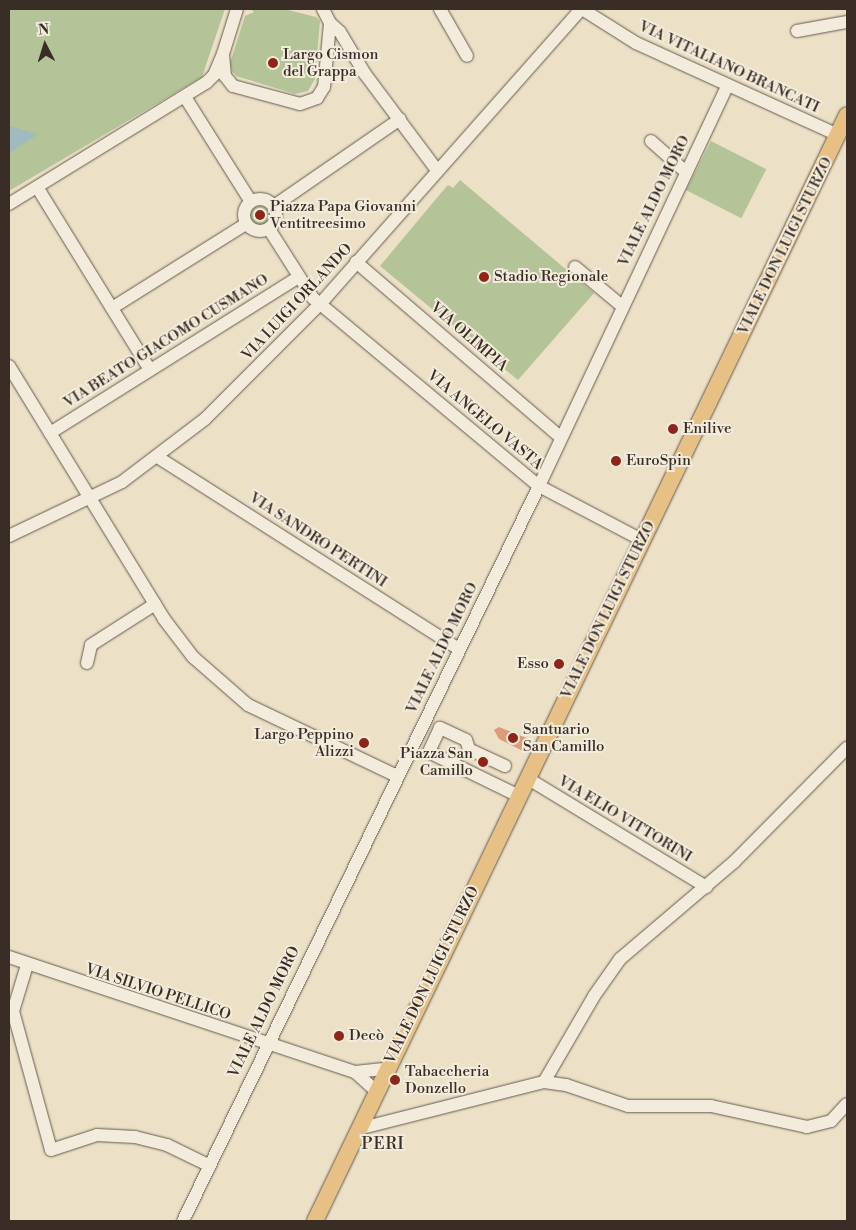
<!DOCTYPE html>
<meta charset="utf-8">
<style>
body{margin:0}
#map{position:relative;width:856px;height:1230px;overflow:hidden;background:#ece0c7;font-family:"Libre Bodoni",serif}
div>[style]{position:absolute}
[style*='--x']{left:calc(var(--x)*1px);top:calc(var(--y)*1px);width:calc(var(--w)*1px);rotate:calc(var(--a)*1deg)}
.green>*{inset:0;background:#b4c398;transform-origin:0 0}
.round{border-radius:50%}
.water>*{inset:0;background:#9fbac0}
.building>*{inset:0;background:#de9b7a}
.roads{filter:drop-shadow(0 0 1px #665a4e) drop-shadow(0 0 1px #665a4e)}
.minor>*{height:12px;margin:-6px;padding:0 6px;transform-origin:6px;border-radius:6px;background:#f3ebdb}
.minor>.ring{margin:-6px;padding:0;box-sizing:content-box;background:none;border:12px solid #f3ebdb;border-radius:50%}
.major>*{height:16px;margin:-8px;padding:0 8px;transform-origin:8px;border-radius:8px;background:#e6c084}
.dots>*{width:14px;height:14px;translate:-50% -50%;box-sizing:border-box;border:2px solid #f3ebdb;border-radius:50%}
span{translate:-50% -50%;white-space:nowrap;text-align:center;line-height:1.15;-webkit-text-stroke:4px #f3ebdb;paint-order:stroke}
.poi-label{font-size:15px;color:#3a2d26}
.left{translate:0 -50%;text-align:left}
.right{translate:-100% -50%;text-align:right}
.street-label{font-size:15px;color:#3a2d26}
.neighbourhood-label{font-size:16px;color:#3a2d26;letter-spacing:1px}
.frame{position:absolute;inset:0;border:10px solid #3a2d26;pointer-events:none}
.north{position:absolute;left:20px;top:20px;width:50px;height:50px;-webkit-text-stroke:4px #f3ebdb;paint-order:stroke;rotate:355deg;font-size:14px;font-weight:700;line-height:20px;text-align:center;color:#3a2d26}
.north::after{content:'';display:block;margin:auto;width:18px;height:22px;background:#3a2d26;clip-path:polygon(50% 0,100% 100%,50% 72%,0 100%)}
</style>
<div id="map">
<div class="green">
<i style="clip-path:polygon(9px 9px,225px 9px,202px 77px,9px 191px)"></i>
<i style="clip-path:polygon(251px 9px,284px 9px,316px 17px,320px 21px,315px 79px,308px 91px,295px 94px,236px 76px,232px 71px,230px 63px,245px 16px,254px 12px)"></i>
<i style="left:711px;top:141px;width:62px;height:55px;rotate:27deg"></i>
<i style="clip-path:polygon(460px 180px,594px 293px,518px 380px,380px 266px,441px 193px,448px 185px,453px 188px)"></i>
<i class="round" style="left:250px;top:206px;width:20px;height:20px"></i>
</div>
<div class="water">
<i style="clip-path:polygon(9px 126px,38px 134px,9px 153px)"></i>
</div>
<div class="building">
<i style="clip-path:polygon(499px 727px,529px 739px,523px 751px,499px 739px,494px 730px)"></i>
</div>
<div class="roads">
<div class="minor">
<i style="--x:237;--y:9;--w:47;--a:107.3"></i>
<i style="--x:223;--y:54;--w:22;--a:85"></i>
<i style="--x:225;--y:76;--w:13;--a:51"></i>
<i style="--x:233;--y:86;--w:69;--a:15"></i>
<i style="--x:300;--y:104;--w:18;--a:-19"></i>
<i style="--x:317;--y:98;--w:13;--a:-58"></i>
<i style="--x:324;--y:87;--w:64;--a:-84.6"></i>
<i style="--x:330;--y:23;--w:16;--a:-117"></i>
<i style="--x:440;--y:9;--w:54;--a:60.1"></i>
<i style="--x:582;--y:9;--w:64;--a:32.2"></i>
<i style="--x:636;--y:43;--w:222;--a:24.5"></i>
<i style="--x:330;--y:23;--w:13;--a:42"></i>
<i style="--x:340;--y:32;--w:49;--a:59.2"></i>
<i style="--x:365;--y:74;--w:119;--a:53.2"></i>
<i style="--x:797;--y:31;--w:51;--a:-10.2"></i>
<i style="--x:185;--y:97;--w:124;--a:57.8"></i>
<i style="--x:651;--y:141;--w:47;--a:41.5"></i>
<i style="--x:37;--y:187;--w:215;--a:58.3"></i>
<i class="ring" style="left:244px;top:199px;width:20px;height:20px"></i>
<i style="--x:9;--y:204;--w:231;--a:-31.6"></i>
<i style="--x:206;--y:83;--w:11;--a:-45"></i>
<i style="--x:214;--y:75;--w:23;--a:-67"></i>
<i style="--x:274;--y:206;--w:153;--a:-34.6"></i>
<i style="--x:269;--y:229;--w:82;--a:57.5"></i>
<i style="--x:313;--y:298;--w:294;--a:39.8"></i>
<i style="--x:539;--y:486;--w:116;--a:27.7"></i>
<i style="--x:356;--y:262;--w:269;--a:40.6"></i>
<i style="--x:575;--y:267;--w:61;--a:39.7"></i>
<i style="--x:112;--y:308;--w:158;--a:-32.1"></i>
<i style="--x:9;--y:366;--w:297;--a:58.5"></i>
<i style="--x:164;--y:619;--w:48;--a:52.7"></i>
<i style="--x:193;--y:657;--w:73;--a:41.1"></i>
<i style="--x:248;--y:705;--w:165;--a:25.5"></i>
<i style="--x:50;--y:433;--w:294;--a:-32.1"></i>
<i style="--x:159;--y:458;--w:356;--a:32.5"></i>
<i style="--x:9;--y:536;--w:125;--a:-25.5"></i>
<i style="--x:122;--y:482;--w:104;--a:-37.2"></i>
<i style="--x:205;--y:419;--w:164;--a:-45"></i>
<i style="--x:321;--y:303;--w:392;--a:-48.5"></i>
<i style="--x:87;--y:663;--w:18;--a:-77"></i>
<i style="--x:91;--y:645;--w:76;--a:-32.6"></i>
<i style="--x:505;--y:766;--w:40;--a:-155"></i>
<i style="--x:469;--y:749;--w:9;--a:-108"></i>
<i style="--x:466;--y:740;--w:29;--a:-155"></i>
<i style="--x:440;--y:728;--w:26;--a:115"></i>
<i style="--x:429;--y:752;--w:100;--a:26.1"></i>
<i style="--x:527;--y:778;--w:210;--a:31.3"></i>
<i style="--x:9;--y:957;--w:365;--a:18.4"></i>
<i style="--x:355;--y:1072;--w:31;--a:-6"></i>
<i style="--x:27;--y:965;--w:48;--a:106.9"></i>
<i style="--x:13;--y:1011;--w:144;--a:74.7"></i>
<i style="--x:51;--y:1150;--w:48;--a:-18.1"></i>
<i style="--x:97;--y:1135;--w:38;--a:3"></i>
<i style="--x:135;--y:1137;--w:33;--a:14"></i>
<i style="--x:167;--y:1145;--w:46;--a:26"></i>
<i style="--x:355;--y:1072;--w:28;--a:42"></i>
<i style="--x:544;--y:1082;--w:99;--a:-59.8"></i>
<i style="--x:594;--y:996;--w:45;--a:-54.9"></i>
<i style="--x:620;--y:959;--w:150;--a:-40.4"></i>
<i style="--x:734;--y:862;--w:161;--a:-45.3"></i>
<i style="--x:358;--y:1129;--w:192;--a:-14.2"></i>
<i style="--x:544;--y:1082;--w:22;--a:8"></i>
<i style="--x:566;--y:1085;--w:65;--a:18.7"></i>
<i style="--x:628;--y:1106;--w:83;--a:0"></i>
<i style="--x:711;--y:1106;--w:98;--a:12.3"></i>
<i style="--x:807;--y:1127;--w:25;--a:-14"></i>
<i style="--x:831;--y:1121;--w:23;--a:-47"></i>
<i style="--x:183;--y:1221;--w:817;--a:-64.16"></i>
<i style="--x:539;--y:486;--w:441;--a:-64.8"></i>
</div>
<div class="major">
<i style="--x:315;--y:1221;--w:1227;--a:-64.31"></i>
</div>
</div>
<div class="dots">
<i style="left:273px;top:63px;background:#8f2418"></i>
<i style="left:260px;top:215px;background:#8f2418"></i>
<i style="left:484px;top:277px;background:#8f2418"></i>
<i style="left:673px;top:429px;background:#8f2418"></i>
<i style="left:616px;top:461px;background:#8f2418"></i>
<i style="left:559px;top:664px;background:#8f2418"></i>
<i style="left:513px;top:738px;background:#8f2418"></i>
<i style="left:364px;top:743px;background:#8f2418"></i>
<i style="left:483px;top:762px;background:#8f2418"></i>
<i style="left:339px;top:1036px;background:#8f2418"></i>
<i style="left:395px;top:1080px;background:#8f2418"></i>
</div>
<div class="poi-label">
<span class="left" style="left:283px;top:63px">Largo Cismon<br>del Grappa</span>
<span class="left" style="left:270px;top:215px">Piazza Papa Giovanni<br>Ventitreesimo</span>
<span class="left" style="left:494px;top:277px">Stadio Regionale</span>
<span class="left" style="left:683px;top:429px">Enilive</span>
<span class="left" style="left:626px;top:461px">EuroSpin</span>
<span class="right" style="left:549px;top:664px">Esso</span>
<span class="left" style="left:523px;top:738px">Santuario<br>San Camillo</span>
<span class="right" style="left:354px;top:743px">Largo Peppino<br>Alizzi</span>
<span class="right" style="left:473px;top:762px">Piazza San<br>Camillo</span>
<span class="left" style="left:349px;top:1036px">Decò</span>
<span class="left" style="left:405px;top:1080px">Tabaccheria<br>Donzello</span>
</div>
<div class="street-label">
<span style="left:729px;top:67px;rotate:25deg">VIA VITALIANO BRANCATI</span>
<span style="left:654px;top:201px;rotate:-64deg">VIALE ALDO MORO</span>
<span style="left:785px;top:246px;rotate:-64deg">VIALE DON LUIGI STURZO</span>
<span style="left:297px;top:302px;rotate:-47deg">VIA LUIGI ORLANDO</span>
<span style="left:469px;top:337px;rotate:41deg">VIA OLIMPIA</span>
<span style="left:166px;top:341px;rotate:-32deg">VIA BEATO GIACOMO CUSMANO</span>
<span style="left:485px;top:420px;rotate:40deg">VIA ANGELO VASTA</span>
<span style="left:318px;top:540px;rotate:33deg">VIA SANDRO PERTINI</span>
<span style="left:608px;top:610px;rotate:-64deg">VIALE DON LUIGI STURZO</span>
<span style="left:442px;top:648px;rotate:-64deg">VIALE ALDO MORO</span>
<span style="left:625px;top:819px;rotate:31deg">VIA ELIO VITTORINI</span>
<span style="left:432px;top:975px;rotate:-64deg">VIALE DON LUIGI STURZO</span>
<span style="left:158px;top:992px;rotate:18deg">VIA SILVIO PELLICO</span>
<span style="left:264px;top:1012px;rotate:-64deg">VIALE ALDO MORO</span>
</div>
<div class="neighbourhood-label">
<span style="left:383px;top:1144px">PERI</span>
</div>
<div class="frame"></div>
<div class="north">N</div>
</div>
